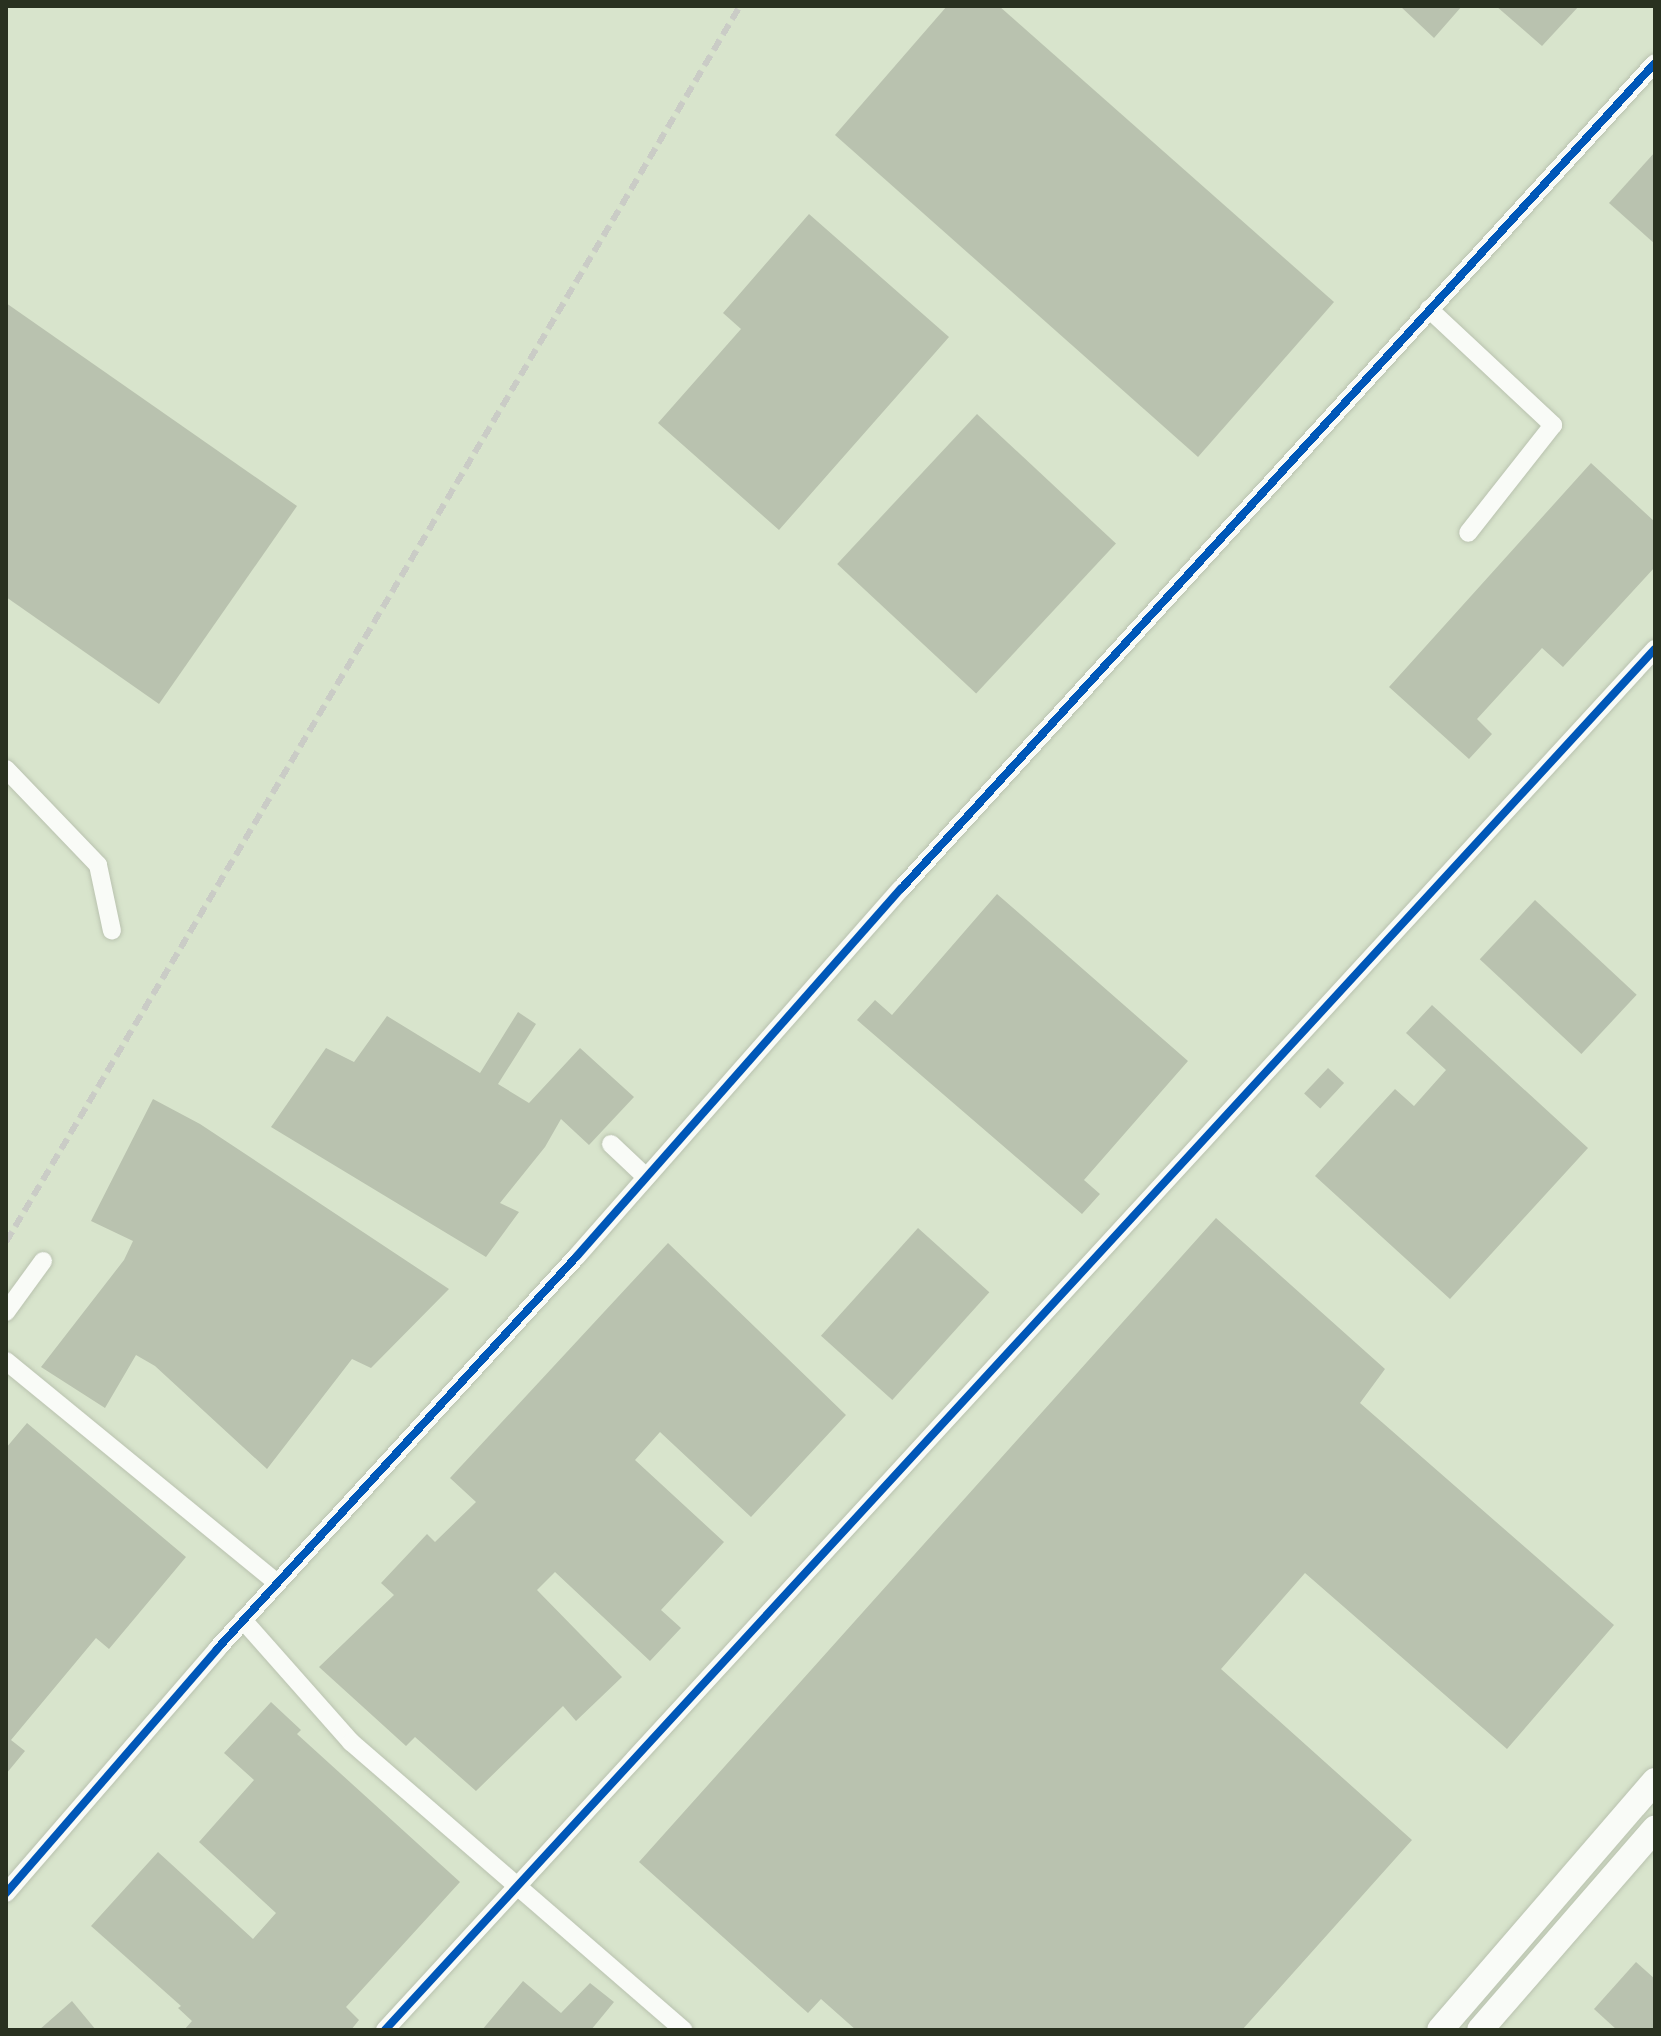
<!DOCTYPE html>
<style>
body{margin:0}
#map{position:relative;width:1661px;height:2036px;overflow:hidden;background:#d8e4cc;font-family:"PT Sans",sans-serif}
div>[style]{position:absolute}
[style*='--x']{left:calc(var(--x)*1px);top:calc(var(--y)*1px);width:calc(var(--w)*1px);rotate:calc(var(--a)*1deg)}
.building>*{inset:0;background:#b9c2af;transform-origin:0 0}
.roads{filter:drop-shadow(0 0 2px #b9c2af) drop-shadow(0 0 2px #b9c2af)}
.street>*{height:18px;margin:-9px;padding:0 9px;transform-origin:9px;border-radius:9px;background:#f9fbf7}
.secondary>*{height:26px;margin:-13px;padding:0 13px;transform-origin:13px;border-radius:13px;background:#f9fbf7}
.rail>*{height:6px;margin-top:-3px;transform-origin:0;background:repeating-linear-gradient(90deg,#caccc6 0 12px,transparent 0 18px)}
.cycleway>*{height:8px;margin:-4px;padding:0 4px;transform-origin:4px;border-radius:4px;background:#0057b8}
span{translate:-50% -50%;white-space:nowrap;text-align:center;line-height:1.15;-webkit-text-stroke:6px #fff;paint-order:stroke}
.frame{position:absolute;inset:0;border:8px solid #293120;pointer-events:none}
</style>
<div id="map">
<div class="building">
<i style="clip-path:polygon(947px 6px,999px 6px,1334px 302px,1198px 457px,835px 135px)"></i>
<i style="clip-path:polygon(1400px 6px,1462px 6px,1434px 38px)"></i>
<i style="clip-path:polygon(1496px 6px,1579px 6px,1542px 46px)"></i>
<i style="clip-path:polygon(1655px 152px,1655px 244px,1609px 203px)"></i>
<i style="clip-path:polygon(809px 214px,949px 337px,779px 530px,658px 423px,741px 329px,723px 313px)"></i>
<i style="clip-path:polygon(6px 303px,297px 506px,159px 704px,6px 597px)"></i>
<i style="left:977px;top:414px;width:190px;height:205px;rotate:43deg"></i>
<i style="clip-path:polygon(1591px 463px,1655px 522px,1655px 567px,1563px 667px,1542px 648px,1477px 719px,1492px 734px,1469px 759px,1389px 687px)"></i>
<i style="clip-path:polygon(997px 894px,1188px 1061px,1084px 1180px,1100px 1194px,1082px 1214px,857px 1020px,875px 1000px,892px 1015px)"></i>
<i style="left:1535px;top:900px;width:139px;height:81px;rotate:43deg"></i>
<i style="clip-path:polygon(1432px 1005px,1588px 1148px,1450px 1299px,1315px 1176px,1395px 1089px,1414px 1106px,1446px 1070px,1406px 1033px)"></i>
<i style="clip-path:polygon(518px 1012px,536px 1024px,498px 1084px,529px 1103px,580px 1048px,634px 1097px,589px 1145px,561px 1119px,545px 1147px,500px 1203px,519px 1212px,486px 1257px,271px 1127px,326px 1048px,354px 1062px,387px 1016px,480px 1073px)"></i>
<i style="left:1328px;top:1068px;width:22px;height:35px;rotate:43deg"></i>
<i style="clip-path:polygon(153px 1099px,200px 1124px,449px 1289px,371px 1368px,352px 1359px,267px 1469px,155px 1366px,136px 1355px,105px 1408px,41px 1367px,124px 1260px,133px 1241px,91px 1221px)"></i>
<i style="clip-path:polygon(1216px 1218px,1385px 1369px,1360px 1403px,1614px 1625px,1507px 1749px,1305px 1573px,1221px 1669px,1412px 1840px,1242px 2030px,856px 2030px,821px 1999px,808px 2013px,639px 1862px)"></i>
<i style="left:918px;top:1228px;width:96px;height:145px;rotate:42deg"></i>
<i style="clip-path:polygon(668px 1243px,846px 1415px,751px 1517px,660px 1432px,635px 1460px,724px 1542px,661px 1610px,681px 1628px,650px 1661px,555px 1572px,537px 1590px,622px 1677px,576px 1721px,563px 1706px,476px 1791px,415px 1737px,406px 1746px,319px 1667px,394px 1595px,381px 1583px,427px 1534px,435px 1542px,476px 1502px,450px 1478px)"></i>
<i style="clip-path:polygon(27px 1423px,186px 1557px,109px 1649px,96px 1638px,11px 1740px,25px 1751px,6px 1774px,6px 1448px)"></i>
<i style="clip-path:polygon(271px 1702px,301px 1730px,297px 1734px,460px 1882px,346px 2007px,359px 2020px,351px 2030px,184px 2030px,192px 2021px,178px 2008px,181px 2006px,91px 1926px,158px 1852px,253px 1939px,276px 1913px,199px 1842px,254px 1780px,224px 1753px)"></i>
<i style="clip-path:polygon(1636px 1962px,1655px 1979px,1655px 2030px,1617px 2030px,1594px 2009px)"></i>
<i style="clip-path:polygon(523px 1981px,561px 2013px,590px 1983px,614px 2002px,591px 2030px,482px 2030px)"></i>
<i style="clip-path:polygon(72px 2001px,96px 2030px,39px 2030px)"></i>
</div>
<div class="roads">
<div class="street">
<i style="--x:1429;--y:309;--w:170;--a:43.1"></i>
<i style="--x:1553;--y:425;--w:137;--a:128.2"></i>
<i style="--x:6;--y:769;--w:133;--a:46.2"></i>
<i style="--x:98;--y:865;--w:67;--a:78"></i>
<i style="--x:611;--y:1144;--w:48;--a:43.3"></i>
<i style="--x:6;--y:1312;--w:63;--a:-54"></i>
<i style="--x:6;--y:1361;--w:350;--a:39.3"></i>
<i style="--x:243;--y:1620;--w:163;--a:48.5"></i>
<i style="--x:351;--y:1742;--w:440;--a:40.9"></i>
<i style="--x:6;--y:1893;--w:323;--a:-49.1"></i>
<i style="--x:217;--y:1649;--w:533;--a:-47.51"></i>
<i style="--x:577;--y:1256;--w:490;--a:-48.6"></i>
<i style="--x:901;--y:889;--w:1118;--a:-47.61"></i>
<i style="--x:385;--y:2030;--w:1876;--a:-47.4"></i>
</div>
<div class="secondary">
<i style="--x:1440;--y:2030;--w:329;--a:-49.2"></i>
<i style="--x:1480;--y:2030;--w:267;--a:-49"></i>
</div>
</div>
<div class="rail">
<i style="--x:6;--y:1242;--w:1438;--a:-59.3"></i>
</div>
<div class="cycleway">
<i style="--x:6;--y:1893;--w:323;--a:-49.1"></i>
<i style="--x:217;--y:1649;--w:533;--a:-47.51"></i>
<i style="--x:577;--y:1256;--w:490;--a:-48.6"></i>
<i style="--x:901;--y:889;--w:1118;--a:-47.61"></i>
<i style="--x:385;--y:2030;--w:1876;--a:-47.4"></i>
</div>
<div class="frame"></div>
</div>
